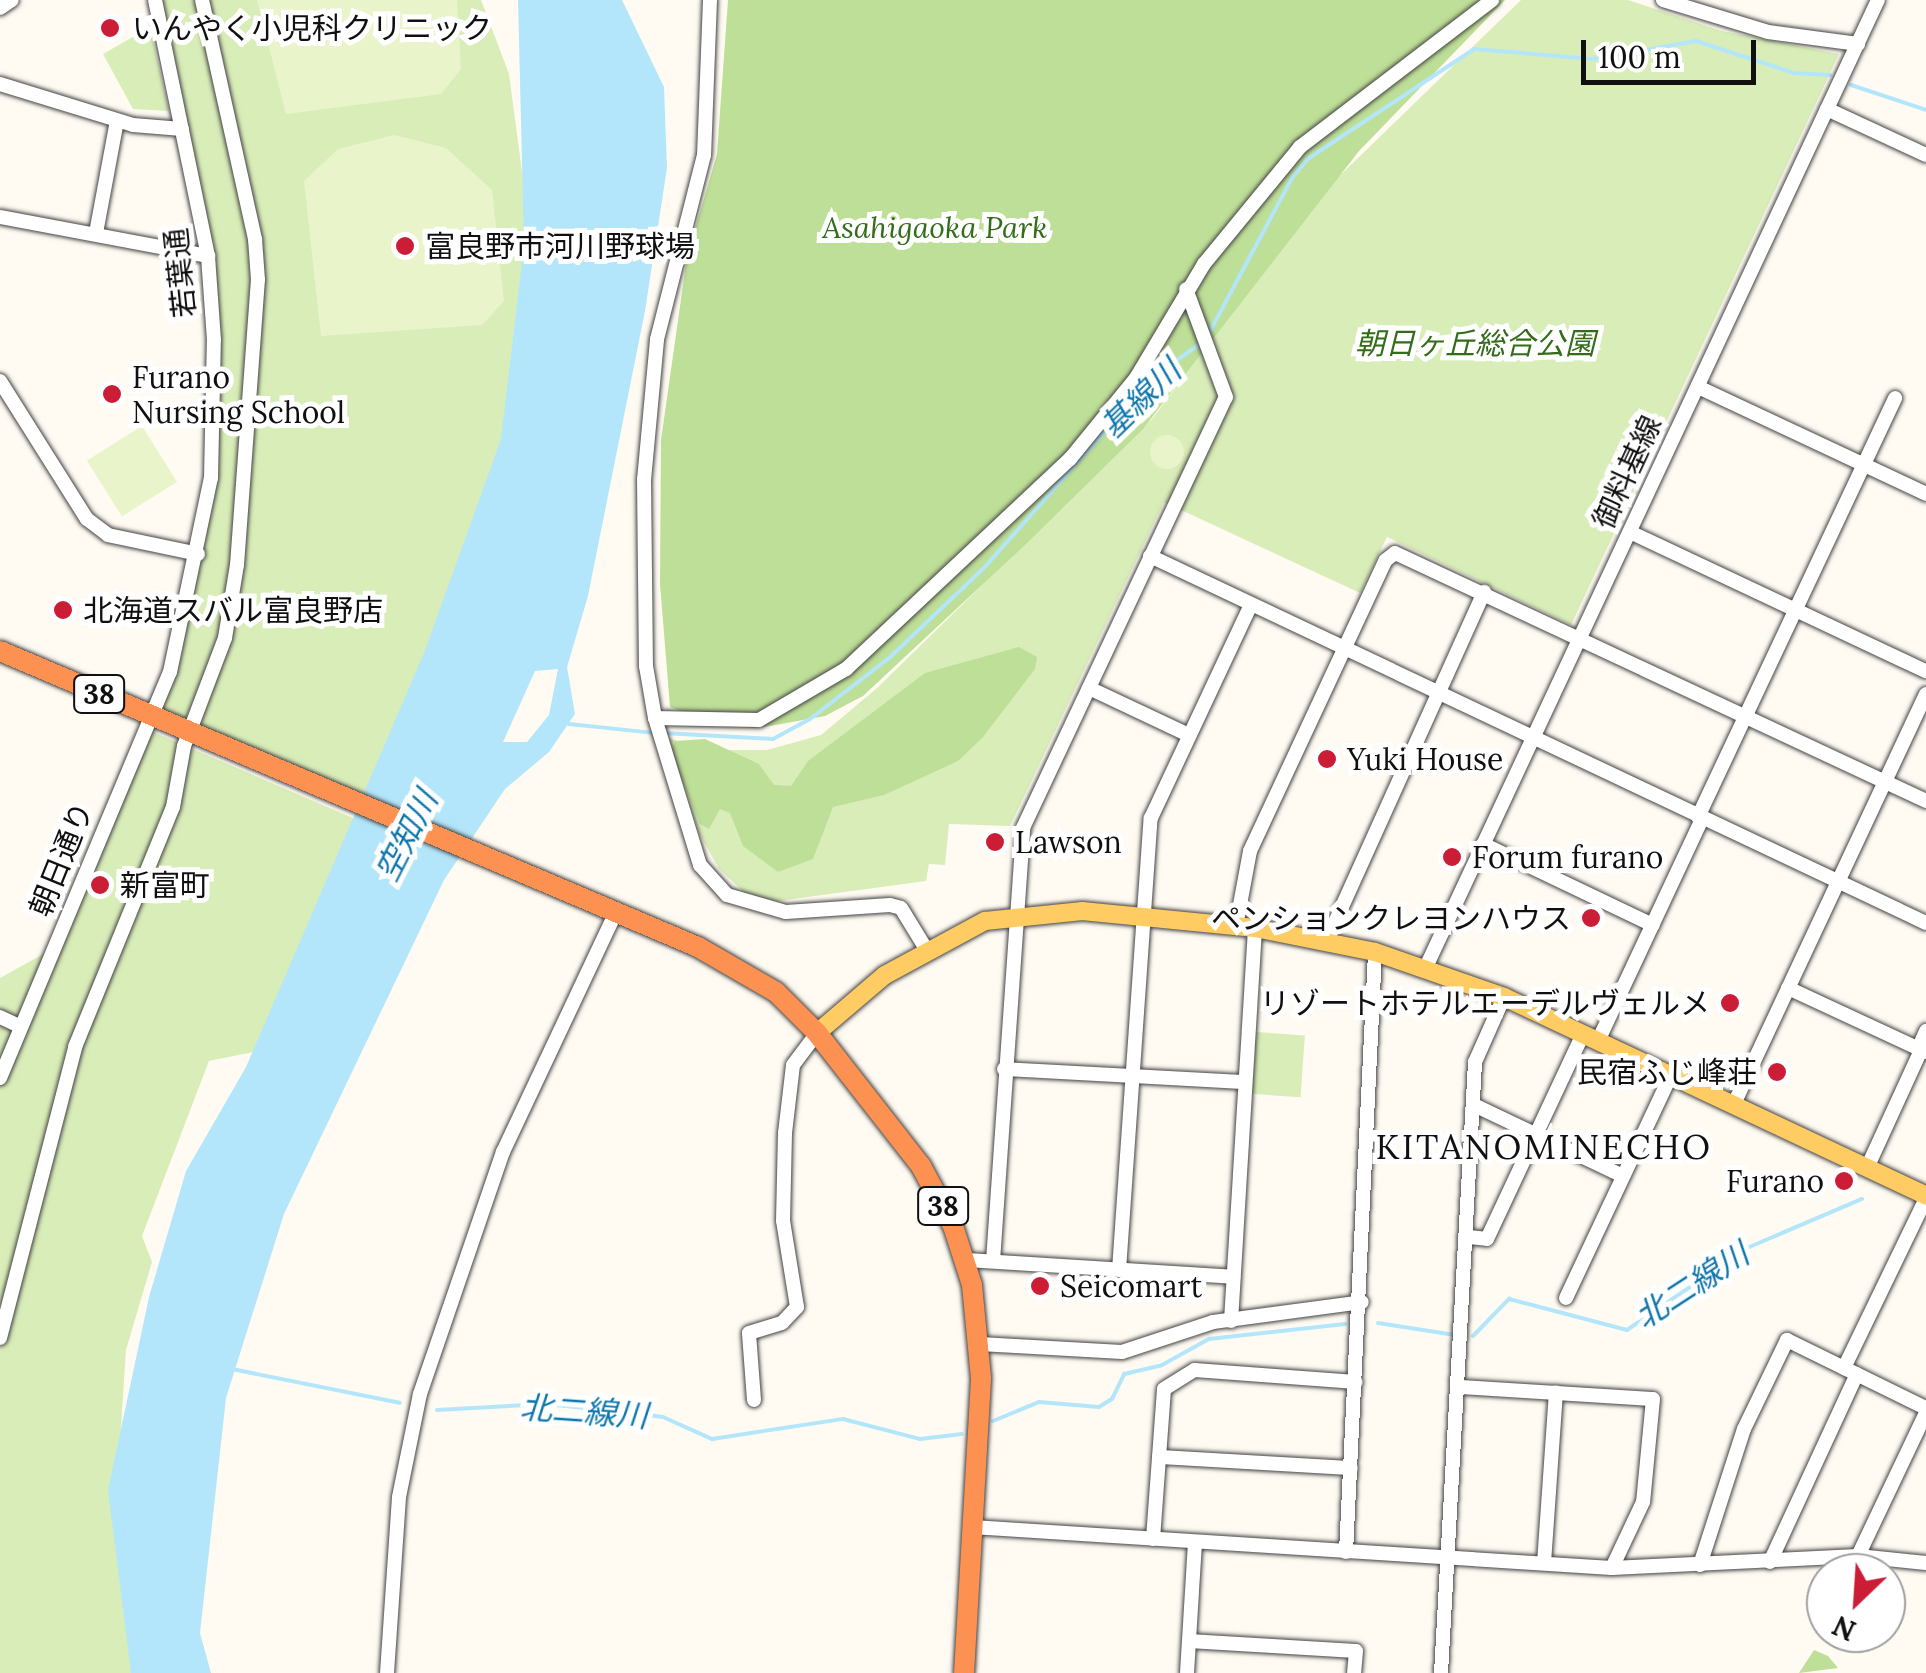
<!DOCTYPE html>
<meta charset="utf-8">
<style>
body{margin:0}
#map{position:relative;width:1926px;height:1673px;overflow:hidden;background:#fffbf3;font-family:Lora,"Noto Sans JP",serif}
div>[style]{position:absolute}
[style*='--x']{left:calc(var(--x)*1px);top:calc(var(--y)*1px);width:calc(var(--w)*1px);rotate:calc(var(--a)*1deg)}
.green>*{inset:0;background:#d9edb9;transform-origin:0 0}
.forest>*{inset:0;background:#bedf97}
.pitch>*{inset:0;background:#e9f4cb;transform-origin:0 0}
.round{border-radius:50%}
.water>*{inset:0;background:#b3e6fa}
.stream>*{height:4px;margin:-2px;padding:0 2px;transform-origin:2px;border-radius:2px;background:#b3e6fa}
.roads{filter:drop-shadow(0 0 2px #434343) drop-shadow(0 0 2px #434343)}
.minor>*{height:14px;margin:-7px;padding:0 7px;transform-origin:7px;border-radius:7px;background:#fff}
.major>*{height:18px;margin:-9px;padding:0 9px;transform-origin:9px;border-radius:9px;background:#ffcb63}
.highway>*{height:20px;margin:-10px;padding:0 10px;transform-origin:10px;border-radius:10px;background:#fd9152}
.dots>*{width:28px;height:28px;translate:-50% -50%;box-sizing:border-box;border:5px solid #fff;border-radius:50%}
span{translate:-50% -50%;white-space:nowrap;text-align:center;line-height:1.15;-webkit-text-stroke:10px #fff;paint-order:stroke}
.shield-label span{padding:2px 8px;background:#fff;border:2px solid;border-radius:8px;-webkit-text-stroke-width:0}
.shield-label{font-size:28px;color:#101010;font-weight:700}
.poi-label{font-size:30px;color:#101010}
.left{translate:0 -50%;text-align:left}
.right{translate:-100% -50%;text-align:right}
.park-label{font-size:30px;color:#336d1a;font-style:italic}
.street-label{font-size:30px;color:#101010}
.water-label{font-size:32px;color:#0f76ac;font-style:italic}
.quarter-label{font-size:35px;color:#101010;letter-spacing:2.5px}
.north{position:absolute;left:1806px;top:1553px;width:100px;height:100px;box-sizing:border-box;background:#fff;border:2px solid #9f9f9f;border-radius:50%;rotate:205deg;font-size:28px;font-weight:700;line-height:40px;text-align:center;color:#101010}
.north::after{content:'';display:block;margin:auto;width:35px;height:45px;background:#cb1d35;clip-path:polygon(50% 0,100% 100%,50% 72%,0 100%)}
.scale{position:absolute;left:1581px;top:40px;width:175px;height:45px;box-sizing:border-box;border:5px solid #101010;border-top:0;padding-left:12px;font-size:30px;line-height:35px;white-space:nowrap;color:#101010;-webkit-text-stroke:8px #fff;paint-order:stroke}
</style>
<div id="map">
<div class="green">
<i style="clip-path:polygon(155px 0,481px 0,509px 74px,532px 247px,499px 488px,370px 801px,154px 707px,170px 672px,211px 478px,208px 256px)"></i>
<i style="clip-path:polygon(1521px 0,1628px 0,1722px 31px,1839px 54px,1571px 625px,1387px 537px,1360px 593px,1164px 502px,1010px 826px,949px 824px,945px 865px,929px 864px,926px 881px,778px 901px,747px 895px,719px 869px,699px 833px,668px 738px,707px 750px,767px 750px,821px 735px,876px 689px,1152px 419px,1328px 187px)"></i>
<i style="clip-path:polygon(150px 27px,169px 111px,133px 109px,103px 54px)"></i>
<i style="clip-path:polygon(144px 728px,362px 822px,259px 1051px,209px 1061px,142px 1236px,152px 1262px,126px 1350px,118px 1474px,137px 1673px,0 1673px,0 978px,54px 948px)"></i>
<i style="left:1256px;top:1032px;width:49px;height:62px;rotate:4deg"></i>
</div>
<div class="forest">
<i style="clip-path:polygon(728px 0,1505px 0,1359px 151px,1143px 429px,1024px 546px,863px 696px,825px 716px,759px 728px,721px 726px,670px 707px,660px 584px,661px 440px,687px 257px,717px 154px)"></i>
<i style="clip-path:polygon(1019px 647px,1037px 657px,1035px 669px,983px 737px,958px 761px,884px 795px,833px 807px,813px 859px,778px 872px,743px 846px,730px 813px,720px 809px,709px 829px,700px 824px,671px 752px,675px 741px,705px 739px,759px 764px,774px 785px,791px 786px,808px 761px,925px 673px)"></i>
<i style="clip-path:polygon(1814px 1650px,1828px 1656px,1838px 1668px,1799px 1673px)"></i>
</div>
<div class="pitch">
<i style="clip-path:polygon(257px 0,457px 0,461px 69px,441px 94px,286px 114px)"></i>
<i style="clip-path:polygon(394px 135px,446px 148px,492px 190px,504px 301px,482px 325px,321px 336px,304px 181px,338px 149px)"></i>
<i style="left:142px;top:426px;width:66px;height:65px;rotate:58deg"></i>
<i class="round" style="left:1150px;top:435px;width:34px;height:34px"></i>
</div>
<div class="water">
<i style="clip-path:polygon(evenodd,518px 0,622px 0,664px 87px,667px 168px,645px 311px,588px 596px,567px 667px,575px 714px,549px 752px,505px 789px,444px 880px,284px 1214px,226px 1398px,200px 1633px,211px 1673px,131px 1673px,108px 1490px,149px 1297px,186px 1171px,246px 1067px,424px 653px,501px 439px,524px 245px,518px 0,558px 669px,549px 715px,527px 742px,503px 742px,535px 671px,558px 669px)"></i>
</div>
<div class="stream">
<i style="--x:1851;--y:85;--w:79;--a:18.4"></i>
<i style="--x:1209;--y:333;--w:176;--a:-61.8"></i>
<i style="--x:1292;--y:178;--w:26;--a:-50"></i>
<i style="--x:1309;--y:158;--w:198;--a:-33.4"></i>
<i style="--x:1474;--y:49;--w:119;--a:4.8"></i>
<i style="--x:1593;--y:59;--w:105;--a:-9.9"></i>
<i style="--x:1696;--y:41;--w:103;--a:18.1"></i>
<i style="--x:1794;--y:73;--w:36;--a:3"></i>
<i style="--x:569;--y:724;--w:85;--a:6"></i>
<i style="--x:663;--y:733;--w:110;--a:3.1"></i>
<i style="--x:773;--y:739;--w:42;--a:-28.4"></i>
<i style="--x:810;--y:719;--w:98;--a:-37.6"></i>
<i style="--x:888;--y:659;--w:131;--a:-43.5"></i>
<i style="--x:983;--y:569;--w:256;--a:-48.5"></i>
<i style="--x:1153;--y:377;--w:57;--a:-35.1"></i>
<i style="--x:1378;--y:1323;--w:78;--a:8.9"></i>
<i style="--x:1473;--y:1336;--w:52;--a:-45.8"></i>
<i style="--x:1509;--y:1299;--w:122;--a:14.7"></i>
<i style="--x:1627;--y:1330;--w:145;--a:-34.3"></i>
<i style="--x:1747;--y:1248;--w:125;--a:-23.1"></i>
<i style="--x:232;--y:1369;--w:171;--a:11.4"></i>
<i style="--x:437;--y:1410;--w:109;--a:-3.2"></i>
<i style="--x:546;--y:1404;--w:89;--a:5.8"></i>
<i style="--x:635;--y:1413;--w:28;--a:8"></i>
<i style="--x:663;--y:1417;--w:54;--a:24.2"></i>
<i style="--x:712;--y:1439;--w:133;--a:-8.7"></i>
<i style="--x:843;--y:1419;--w:80;--a:14.6"></i>
<i style="--x:920;--y:1439;--w:42;--a:-6.8"></i>
<i style="--x:993;--y:1421;--w:50;--a:-22.4"></i>
<i style="--x:1039;--y:1402;--w:60;--a:4.8"></i>
<i style="--x:1099;--y:1407;--w:15;--a:-32"></i>
<i style="--x:1112;--y:1399;--w:28;--a:-64"></i>
<i style="--x:1124;--y:1374;--w:39;--a:-13"></i>
<i style="--x:1162;--y:1365;--w:54;--a:-29"></i>
<i style="--x:1209;--y:1339;--w:137;--a:-6.3"></i>
</div>
<div class="roads">
<div class="minor">
<i style="--x:710;--y:0;--w:155;--a:92.2"></i>
<i style="--x:704;--y:155;--w:191;--a:104.3"></i>
<i style="--x:657;--y:340;--w:140;--a:95.3"></i>
<i style="--x:644;--y:479;--w:187;--a:89.4"></i>
<i style="--x:646;--y:666;--w:53;--a:80.2"></i>
<i style="--x:655;--y:718;--w:154;--a:73"></i>
<i style="--x:700;--y:865;--w:40;--a:48"></i>
<i style="--x:727;--y:895;--w:61;--a:16.1"></i>
<i style="--x:786;--y:912;--w:104;--a:-3.9"></i>
<i style="--x:890;--y:905;--w:11;--a:15"></i>
<i style="--x:901;--y:908;--w:48;--a:58.6"></i>
<i style="--x:1663;--y:0;--w:110;--a:16.9"></i>
<i style="--x:1768;--y:32;--w:91;--a:7.6"></i>
<i style="--x:0;--y:8;--w:14;--a:-34"></i>
<i style="--x:0;--y:84;--w:139;--a:17.1"></i>
<i style="--x:133;--y:125;--w:49;--a:4.7"></i>
<i style="--x:1827;--y:109;--w:109;--a:24.9"></i>
<i style="--x:0;--y:217;--w:212;--a:10.6"></i>
<i style="--x:96;--y:233;--w:114;--a:-79.4"></i>
<i style="--x:0;--y:381;--w:163;--a:57.8"></i>
<i style="--x:87;--y:519;--w:26;--a:37"></i>
<i style="--x:108;--y:535;--w:92;--a:11.9"></i>
<i style="--x:1698;--y:387;--w:252;--a:25.1"></i>
<i style="--x:1630;--y:532;--w:327;--a:25.2"></i>
<i style="--x:1150;--y:556;--w:858;--a:25.31"></i>
<i style="--x:1089;--y:688;--w:110;--a:25.2"></i>
<i style="--x:655;--y:718;--w:104;--a:1.1"></i>
<i style="--x:759;--y:720;--w:101;--a:-30.4"></i>
<i style="--x:846;--y:669;--w:307;--a:-43.2"></i>
<i style="--x:1070;--y:459;--w:104;--a:-50.8"></i>
<i style="--x:1136;--y:378;--w:133;--a:-59.2"></i>
<i style="--x:1204;--y:264;--w:151;--a:-50.6"></i>
<i style="--x:1300;--y:147;--w:242;--a:-37.4"></i>
<i style="--x:1698;--y:817;--w:463;--a:-64.8"></i>
<i style="--x:1483;--y:844;--w:188;--a:25.5"></i>
<i style="--x:1236;--y:926;--w:76;--a:-79.4"></i>
<i style="--x:1250;--y:851;--w:321;--a:-65"></i>
<i style="--x:1386;--y:560;--w:11;--a:-38"></i>
<i style="--x:1395;--y:553;--w:586;--a:25.03"></i>
<i style="--x:1327;--y:940;--w:382;--a:-65.7"></i>
<i style="--x:1426;--y:967;--w:1067;--a:-64.95"></i>
<i style="--x:1788;--y:988;--w:152;--a:24.9"></i>
<i style="--x:0;--y:1017;--w:23;--a:25"></i>
<i style="--x:1598;--y:1041;--w:245;--a:-64.9"></i>
<i style="--x:1918;--y:1049;--w:20;--a:-66"></i>
<i style="--x:1004;--y:1069;--w:241;--a:3.1"></i>
<i style="--x:0;--y:1078;--w:440;--a:-67.3"></i>
<i style="--x:170;--y:672;--w:198;--a:-78.1"></i>
<i style="--x:211;--y:478;--w:138;--a:-88.8"></i>
<i style="--x:214;--y:340;--w:84;--a:-94.1"></i>
<i style="--x:208;--y:256;--w:261;--a:-101.7"></i>
<i style="--x:1474;--y:1105;--w:165;--a:25.5"></i>
<i style="--x:1733;--y:1106;--w:455;--a:-64.9"></i>
<i style="--x:1867;--y:1168;--w:130;--a:-65.4"></i>
<i style="--x:1469;--y:1237;--w:18;--a:6"></i>
<i style="--x:1487;--y:1239;--w:226;--a:-64.9"></i>
<i style="--x:966;--y:1260;--w:268;--a:3.6"></i>
<i style="--x:993;--y:1261;--w:434;--a:-86"></i>
<i style="--x:1023;--y:828;--w:476;--a:-64.8"></i>
<i style="--x:1226;--y:397;--w:115;--a:-110.3"></i>
<i style="--x:1119;--y:1270;--w:453;--a:-86"></i>
<i style="--x:1151;--y:818;--w:235;--a:-64.9"></i>
<i style="--x:1566;--y:1298;--w:246;--a:-64.8"></i>
<i style="--x:1231;--y:1321;--w:394;--a:-86.5"></i>
<i style="--x:0;--y:1338;--w:301;--a:-75.5"></i>
<i style="--x:75;--y:1047;--w:259;--a:-67.8"></i>
<i style="--x:173;--y:807;--w:62;--a:-79.8"></i>
<i style="--x:184;--y:746;--w:116;--a:-69.2"></i>
<i style="--x:225;--y:638;--w:74;--a:-80.7"></i>
<i style="--x:237;--y:565;--w:286;--a:-85.8"></i>
<i style="--x:258;--y:280;--w:41;--a:-94.2"></i>
<i style="--x:255;--y:239;--w:245;--a:-102.5"></i>
<i style="--x:980;--y:1344;--w:142;--a:3.2"></i>
<i style="--x:1122;--y:1352;--w:96;--a:-18.2"></i>
<i style="--x:1213;--y:1322;--w:150;--a:-7.6"></i>
<i style="--x:1844;--y:1368;--w:189;--a:-64.2"></i>
<i style="--x:1460;--y:1387;--w:193;--a:3.6"></i>
<i style="--x:1653;--y:1399;--w:103;--a:95.5"></i>
<i style="--x:1643;--y:1502;--w:73;--a:115.2"></i>
<i style="--x:754;--y:1400;--w:67;--a:-94.3"></i>
<i style="--x:749;--y:1333;--w:34;--a:-17"></i>
<i style="--x:782;--y:1323;--w:22;--a:-47"></i>
<i style="--x:797;--y:1307;--w:87;--a:-99.2"></i>
<i style="--x:783;--y:1221;--w:88;--a:-88.7"></i>
<i style="--x:785;--y:1133;--w:68;--a:-83.3"></i>
<i style="--x:793;--y:1065;--w:40;--a:-53"></i>
<i style="--x:1159;--y:1457;--w:192;--a:3.3"></i>
<i style="--x:972;--y:1527;--w:641;--a:3.67"></i>
<i style="--x:1612;--y:1568;--w:246;--a:-2.8"></i>
<i style="--x:1858;--y:1556;--w:68;--a:5.9"></i>
<i style="--x:1153;--y:1539;--w:150;--a:-85.8"></i>
<i style="--x:1164;--y:1389;--w:36;--a:-32"></i>
<i style="--x:1195;--y:1370;--w:161;--a:4.3"></i>
<i style="--x:1346;--y:1552;--w:601;--a:-87.23"></i>
<i style="--x:1858;--y:1556;--w:158;--a:-64.6"></i>
<i style="--x:1770;--y:1562;--w:207;--a:-65.2"></i>
<i style="--x:1544;--y:1563;--w:171;--a:-86"></i>
<i style="--x:1700;--y:1565;--w:143;--a:-72.1"></i>
<i style="--x:1744;--y:1429;--w:99;--a:-64.2"></i>
<i style="--x:1787;--y:1340;--w:155;--a:26.1"></i>
<i style="--x:1189;--y:1641;--w:167;--a:3.4"></i>
<i style="--x:1356;--y:1651;--w:22;--a:95"></i>
<i style="--x:387;--y:1673;--w:176;--a:-86.1"></i>
<i style="--x:399;--y:1497;--w:105;--a:-78.5"></i>
<i style="--x:420;--y:1394;--w:256;--a:-71.1"></i>
<i style="--x:503;--y:1152;--w:263;--a:-64.8"></i>
<i style="--x:1187;--y:1673;--w:131;--a:-86.5"></i>
<i style="--x:1441;--y:1673;--w:612;--a:-86.81"></i>
<i style="--x:1475;--y:1062;--w:71;--a:-66"></i>
</div>
<div class="major">
<i style="--x:817;--y:1033;--w:89;--a:-40.5"></i>
<i style="--x:885;--y:975;--w:114;--a:-28.4"></i>
<i style="--x:985;--y:921;--w:98;--a:-5.9"></i>
<i style="--x:1082;--y:911;--w:174;--a:5.6"></i>
<i style="--x:1255;--y:928;--w:122;--a:11.3"></i>
<i style="--x:1375;--y:952;--w:137;--a:19.2"></i>
<i style="--x:1504;--y:997;--w:467;--a:25.2"></i>
</div>
<div class="highway">
<i style="--x:0;--y:651;--w:758;--a:22.98"></i>
<i style="--x:698;--y:947;--w:90;--a:30"></i>
<i style="--x:776;--y:992;--w:58;--a:45"></i>
<i style="--x:817;--y:1033;--w:169;--a:52"></i>
<i style="--x:921;--y:1166;--w:68;--a:61.9"></i>
<i style="--x:953;--y:1226;--w:62;--a:72.1"></i>
<i style="--x:972;--y:1285;--w:94;--a:84.5"></i>
<i style="--x:981;--y:1379;--w:294;--a:93.3"></i>
</div>
</div>
<div class="dots">
<i style="left:110px;top:28px;background:#cb1d35"></i>
<i style="left:405px;top:246px;background:#cb1d35"></i>
<i style="left:112px;top:394px;background:#cb1d35"></i>
<i style="left:63px;top:610px;background:#cb1d35"></i>
<i style="left:1327px;top:759px;background:#cb1d35"></i>
<i style="left:995px;top:842px;background:#cb1d35"></i>
<i style="left:1452px;top:857px;background:#cb1d35"></i>
<i style="left:100px;top:885px;background:#cb1d35"></i>
<i style="left:1591px;top:918px;background:#cb1d35"></i>
<i style="left:1730px;top:1003px;background:#cb1d35"></i>
<i style="left:1777px;top:1072px;background:#cb1d35"></i>
<i style="left:1844px;top:1181px;background:#cb1d35"></i>
<i style="left:1040px;top:1286px;background:#cb1d35"></i>
</div>
<div class="shield-label">
<span style="left:99px;top:694px">38</span>
<span style="left:943px;top:1206px">38</span>
</div>
<div class="poi-label">
<span class="left" style="left:132px;top:28px">いんやく小児科クリニック</span>
<span class="left" style="left:425px;top:246px">富良野市河川野球場</span>
<span class="left" style="left:132px;top:394px">Furano<br>Nursing School</span>
<span class="left" style="left:83px;top:610px">北海道スバル富良野店</span>
<span class="left" style="left:1347px;top:759px">Yuki House</span>
<span class="left" style="left:1015px;top:842px">Lawson</span>
<span class="left" style="left:1472px;top:857px">Forum furano</span>
<span class="left" style="left:120px;top:885px">新富町</span>
<span class="right" style="left:1571px;top:918px">ペンションクレヨンハウス</span>
<span class="right" style="left:1710px;top:1003px">リゾートホテルエーデルヴェルメ</span>
<span class="right" style="left:1757px;top:1072px">民宿ふじ峰荘</span>
<span class="right" style="left:1824px;top:1181px">Furano</span>
<span class="left" style="left:1060px;top:1286px">Seicomart</span>
</div>
<div class="park-label">
<span style="left:935px;top:227px">Asahigaoka Park</span>
<span style="left:1475px;top:343px">朝日ヶ丘総合公園</span>
</div>
<div class="street-label">
<span style="left:180px;top:273px;rotate:-96deg">若葉通</span>
<span style="left:1627px;top:472px;rotate:-65deg">御料基線</span>
<span style="left:61px;top:859px;rotate:-68deg">朝日通り</span>
</div>
<div class="water-label">
<span style="left:1141px;top:399px;rotate:-44deg">基線川</span>
<span style="left:407px;top:836px;rotate:-63deg">空知川</span>
<span style="left:1692px;top:1286px;rotate:-33deg">北二線川</span>
<span style="left:584px;top:1412px;rotate:4deg">北二線川</span>
</div>
<div class="quarter-label">
<span style="left:1544px;top:1147px">KITANOMINECHO</span>
</div>
<div class="north">N</div>
<div class="scale">100 m</div>
</div>
